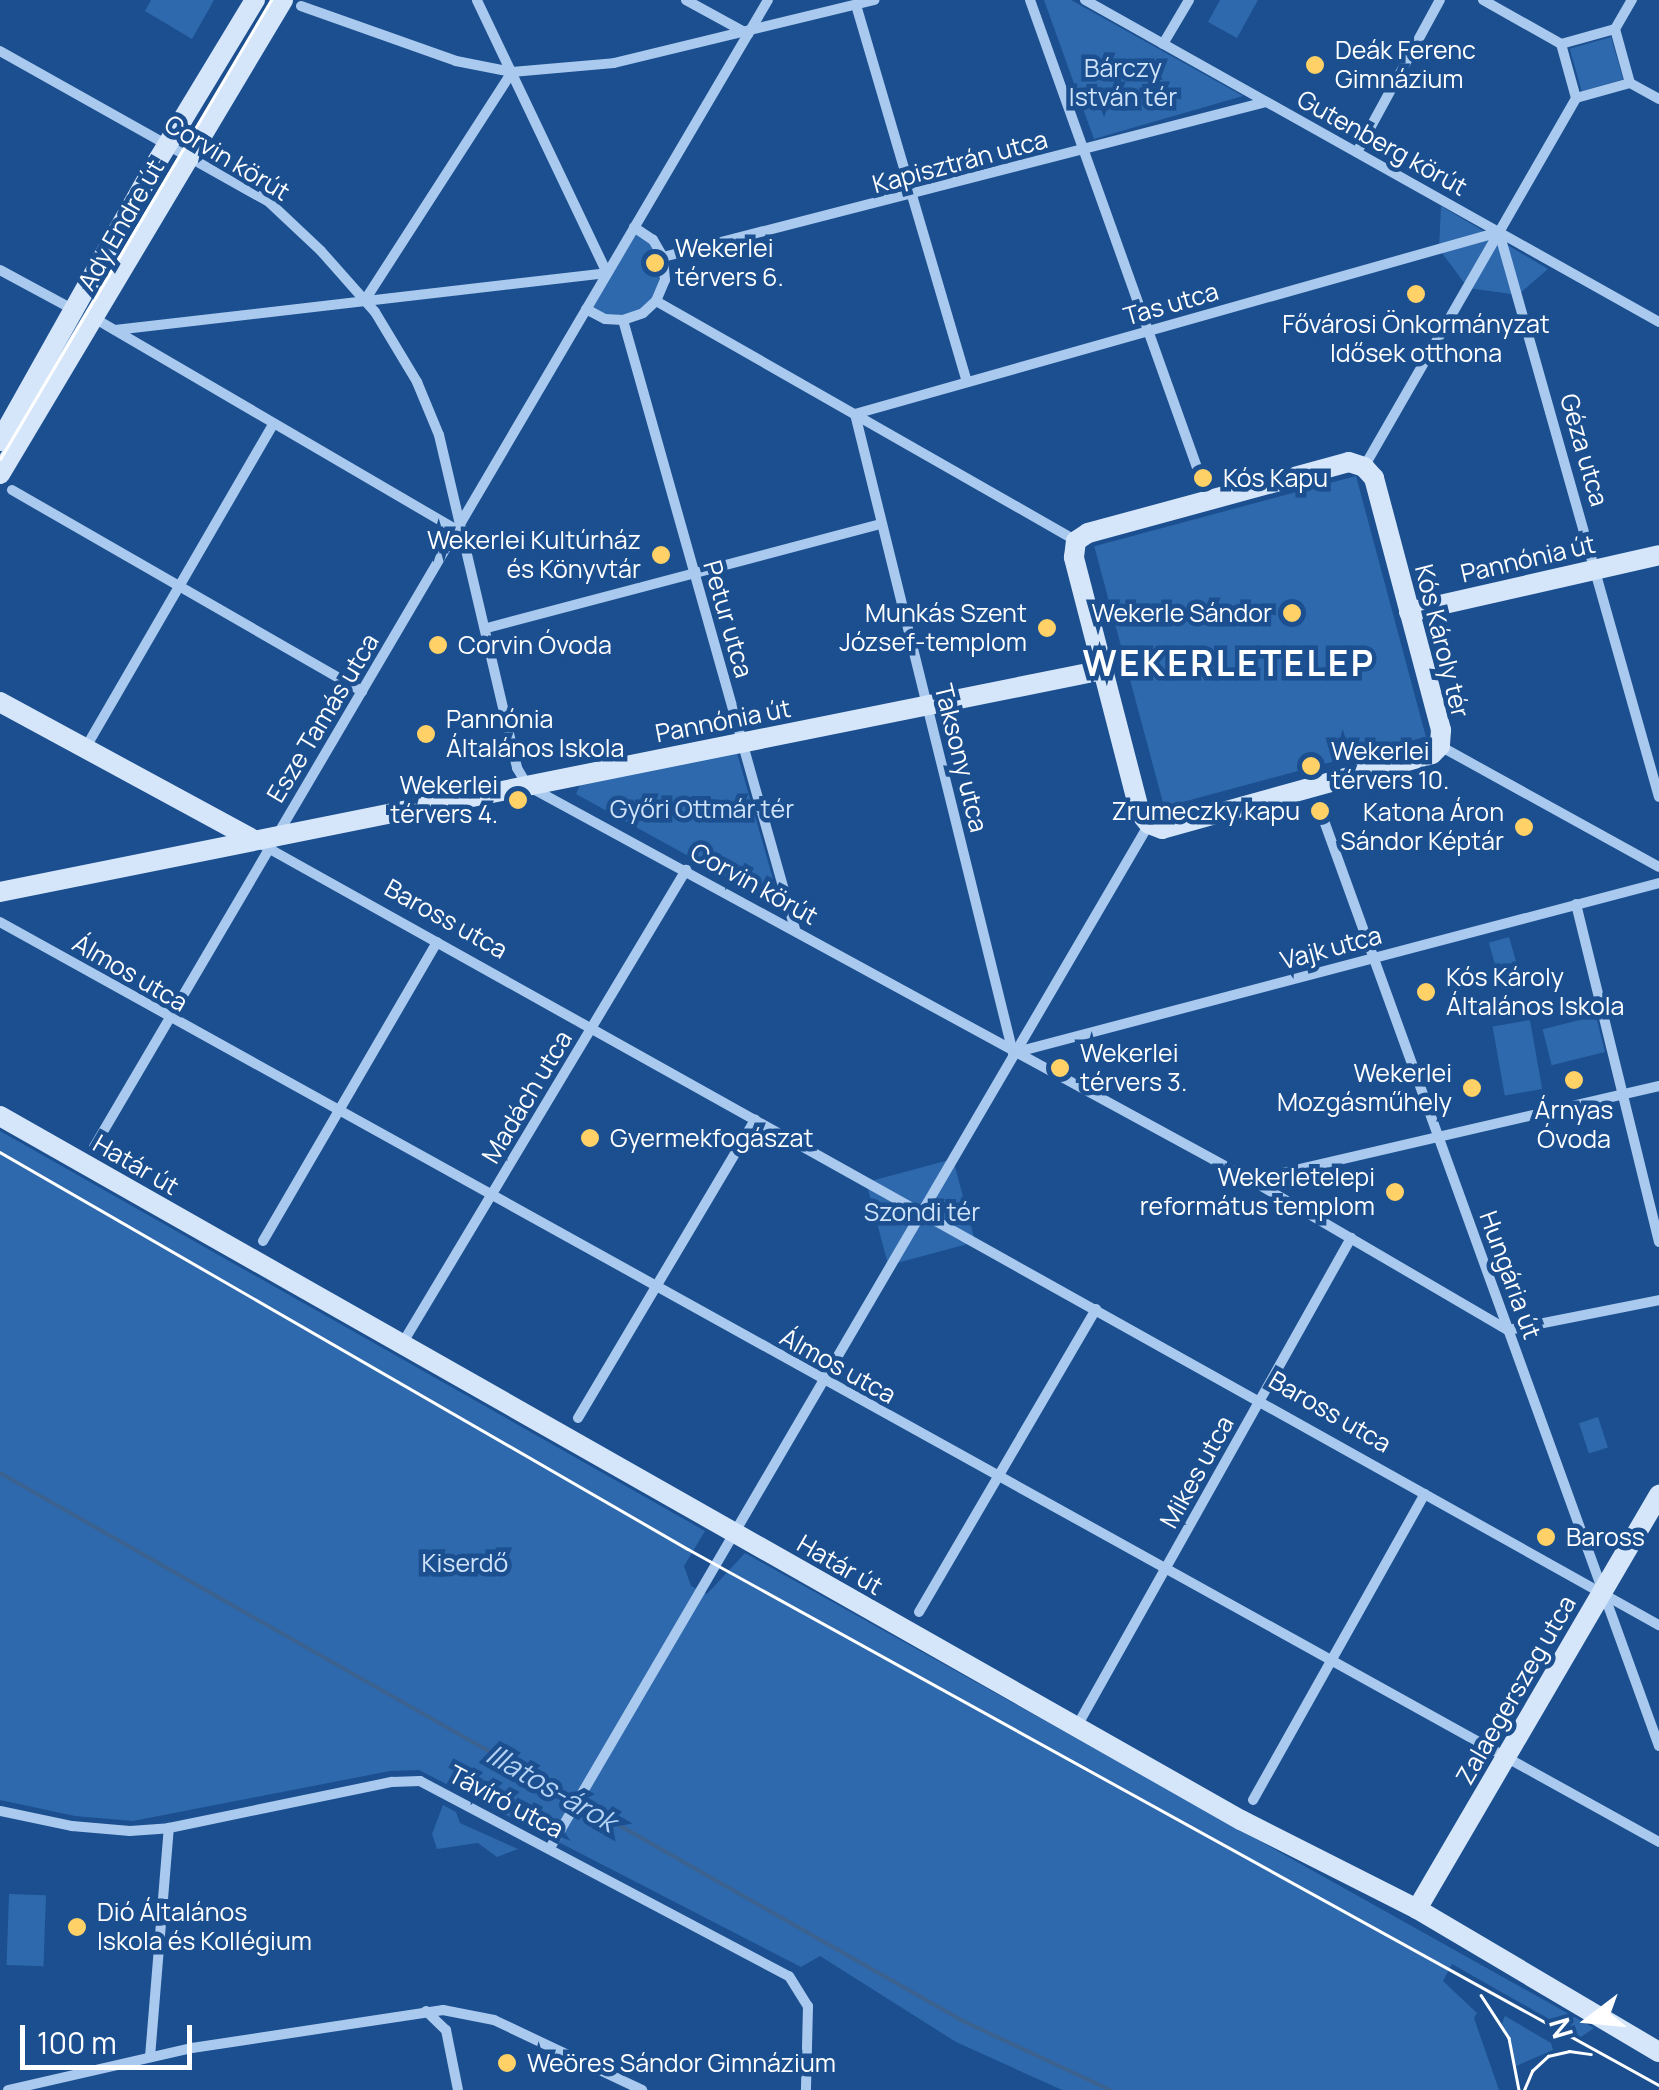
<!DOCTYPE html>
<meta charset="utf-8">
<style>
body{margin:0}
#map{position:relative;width:1659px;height:2090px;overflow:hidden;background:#1b4f8f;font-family:Manrope,sans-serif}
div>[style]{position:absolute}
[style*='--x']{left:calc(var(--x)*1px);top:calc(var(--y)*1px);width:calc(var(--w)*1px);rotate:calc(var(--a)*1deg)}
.green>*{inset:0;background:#2e69ad;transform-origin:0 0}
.stream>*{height:4px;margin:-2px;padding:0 2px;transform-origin:2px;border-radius:2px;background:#3c6290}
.street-tunnel>*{height:10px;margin-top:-5px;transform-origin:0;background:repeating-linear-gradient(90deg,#3d69a0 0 10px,transparent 0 15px)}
.street>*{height:10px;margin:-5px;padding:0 5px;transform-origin:5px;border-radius:5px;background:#a9c9ee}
.secondary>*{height:20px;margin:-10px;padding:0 10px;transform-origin:10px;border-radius:10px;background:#d6e6fa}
.tram>*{height:2.5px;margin:-1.25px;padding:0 1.25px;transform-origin:1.25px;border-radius:1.25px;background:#fff}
.dots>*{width:28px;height:28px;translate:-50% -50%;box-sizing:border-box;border:5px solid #1b4f8f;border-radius:50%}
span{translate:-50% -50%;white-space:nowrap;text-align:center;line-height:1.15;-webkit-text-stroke:9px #1b4f8f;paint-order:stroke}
.poi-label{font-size:25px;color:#fff}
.left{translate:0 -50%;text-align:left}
.right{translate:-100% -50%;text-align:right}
.park-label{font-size:25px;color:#cfe3fa}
.street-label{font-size:25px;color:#fff}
.water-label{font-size:28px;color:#b5d3f5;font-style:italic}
.district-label{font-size:35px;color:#fff;font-weight:700;letter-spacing:2.5px}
.north{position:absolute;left:1539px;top:1970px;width:100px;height:100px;-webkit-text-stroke:8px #1b4f8f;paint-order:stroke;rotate:254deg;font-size:28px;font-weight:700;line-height:40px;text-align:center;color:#fff}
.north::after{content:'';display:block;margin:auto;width:35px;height:45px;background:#fff;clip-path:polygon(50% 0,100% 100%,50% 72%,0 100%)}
.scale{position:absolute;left:20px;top:2025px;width:172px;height:45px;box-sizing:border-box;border:5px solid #fff;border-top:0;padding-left:12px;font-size:30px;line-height:35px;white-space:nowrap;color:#fff;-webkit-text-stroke:8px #1b4f8f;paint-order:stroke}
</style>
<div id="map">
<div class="green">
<i style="clip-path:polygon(151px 0,214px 0,192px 39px,145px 11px)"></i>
<i style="clip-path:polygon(1044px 0,1071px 0,1243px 96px,1094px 139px)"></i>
<i style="clip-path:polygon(1220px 0,1258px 0,1237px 38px,1208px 22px)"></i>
<i style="left:1611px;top:37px;width:44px;height:43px;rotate:74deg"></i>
<i style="clip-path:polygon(1441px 206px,1548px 269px,1518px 295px,1468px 288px,1439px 249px)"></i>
<i style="clip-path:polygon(634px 227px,653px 240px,665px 280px,656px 301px,623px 320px,586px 309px)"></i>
<i style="left:1356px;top:476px;width:270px;height:271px;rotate:75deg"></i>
<i style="clip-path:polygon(737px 753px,781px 907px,576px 794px,580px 785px)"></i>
<i style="left:1509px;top:937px;width:36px;height:21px;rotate:74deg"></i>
<i style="left:1596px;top:1016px;width:37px;height:55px;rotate:76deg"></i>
<i style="left:1530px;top:1020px;width:70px;height:38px;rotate:80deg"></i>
<i style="clip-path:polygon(0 1131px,705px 1531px,684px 1566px,691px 1586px,707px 1594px,745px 1553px,1594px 2028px,1581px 2037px,1452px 1964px,1443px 1981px,1477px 2013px,1474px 2018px,1499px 2090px,1062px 2090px,956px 2042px,820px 1956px,801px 1967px,419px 1770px,390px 1771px,133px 1821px,75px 1816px,0 1800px)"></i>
<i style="left:953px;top:1159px;width:86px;height:90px;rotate:75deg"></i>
<i style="left:1598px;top:1417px;width:32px;height:20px;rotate:72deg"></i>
<i style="clip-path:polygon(443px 1805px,456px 1812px,460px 1823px,518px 1849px,497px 1857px,478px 1843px,437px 1849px,432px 1834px)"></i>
<i style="left:9px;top:1894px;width:37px;height:71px;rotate:2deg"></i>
<i style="clip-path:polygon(1505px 2016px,1551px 2043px,1553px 2050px,1516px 2066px,1502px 2023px)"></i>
</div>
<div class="stream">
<i style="--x:0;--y:1473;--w:1108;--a:29.64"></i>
<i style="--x:963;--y:2021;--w:162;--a:25.1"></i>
</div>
<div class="street-tunnel">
<i style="--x:1318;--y:804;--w:15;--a:70"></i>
</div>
<div class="street">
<i style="--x:686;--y:0;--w:71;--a:28.7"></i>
<i style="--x:1030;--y:0;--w:502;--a:70.34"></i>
<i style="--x:1085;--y:0;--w:658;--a:29.29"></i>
<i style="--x:1483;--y:0;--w:90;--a:29.4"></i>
<i style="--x:856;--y:5;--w:393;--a:73.6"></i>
<i style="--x:301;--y:6;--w:164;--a:19.5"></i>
<i style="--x:456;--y:61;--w:57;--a:11.1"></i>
<i style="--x:512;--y:72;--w:102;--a:-5"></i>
<i style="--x:614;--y:63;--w:268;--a:-13.6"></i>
<i style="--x:1615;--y:29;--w:56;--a:74.5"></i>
<i style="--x:1630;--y:83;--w:56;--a:164.5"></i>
<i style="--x:1576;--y:98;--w:56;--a:-105.5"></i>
<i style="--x:1561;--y:44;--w:56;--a:-15.5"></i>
<i style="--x:1615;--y:29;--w:34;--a:-60"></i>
<i style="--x:1163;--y:44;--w:51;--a:-59.4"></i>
<i style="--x:0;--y:51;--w:308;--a:29.3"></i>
<i style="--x:269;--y:202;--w:71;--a:43.3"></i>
<i style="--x:321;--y:251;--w:81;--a:48.5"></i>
<i style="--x:375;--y:312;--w:82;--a:59"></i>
<i style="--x:417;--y:382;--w:57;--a:67.5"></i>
<i style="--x:439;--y:435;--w:342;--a:76.8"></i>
<i style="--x:517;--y:768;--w:21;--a:59"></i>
<i style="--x:528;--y:786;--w:823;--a:28.59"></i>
<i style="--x:1251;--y:1180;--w:298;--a:30.3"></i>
<i style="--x:1508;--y:1330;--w:154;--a:-11.2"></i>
<i style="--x:1630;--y:83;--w:33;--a:29"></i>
<i style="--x:1357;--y:152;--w:173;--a:-61.4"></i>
<i style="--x:1499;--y:232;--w:587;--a:74.19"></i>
<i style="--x:663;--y:257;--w:623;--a:-14.42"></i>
<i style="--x:0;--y:270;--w:84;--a:28.4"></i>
<i style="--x:365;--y:300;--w:271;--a:-57.2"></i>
<i style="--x:656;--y:301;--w:484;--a:29.7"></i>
<i style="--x:586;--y:309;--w:21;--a:28"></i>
<i style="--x:605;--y:319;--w:18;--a:3"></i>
<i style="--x:623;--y:320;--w:21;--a:-19"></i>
<i style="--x:643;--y:313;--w:18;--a:-43"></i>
<i style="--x:656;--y:301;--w:23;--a:-67"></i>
<i style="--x:665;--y:280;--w:23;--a:-95"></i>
<i style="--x:663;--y:257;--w:20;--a:-120"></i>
<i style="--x:653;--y:240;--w:23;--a:-146"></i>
<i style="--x:94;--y:318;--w:423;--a:30.3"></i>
<i style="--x:623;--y:320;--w:633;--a:74.23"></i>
<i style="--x:115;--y:330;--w:495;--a:-6.6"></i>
<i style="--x:607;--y:273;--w:302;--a:-115.5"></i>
<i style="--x:855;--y:414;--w:658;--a:76.11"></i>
<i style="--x:1013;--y:1053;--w:668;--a:-14.74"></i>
<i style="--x:855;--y:414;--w:669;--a:-15.78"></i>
<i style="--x:1364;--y:467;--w:426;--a:-60.1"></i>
<i style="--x:12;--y:490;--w:404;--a:29.9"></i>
<i style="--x:487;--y:628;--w:408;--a:-14.8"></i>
<i style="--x:1440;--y:746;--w:250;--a:28.9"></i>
<i style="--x:86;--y:747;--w:372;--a:-59.9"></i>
<i style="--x:1323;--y:818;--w:987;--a:70.1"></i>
<i style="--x:259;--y:843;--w:1604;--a:29.19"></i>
<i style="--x:1576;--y:904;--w:348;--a:76.2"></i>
<i style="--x:0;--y:922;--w:1897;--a:29.01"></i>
<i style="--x:94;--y:1147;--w:1330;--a:-59.56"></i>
<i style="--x:1252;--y:1180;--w:418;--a:-13"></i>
<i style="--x:263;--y:1241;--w:346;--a:-59.8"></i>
<i style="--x:402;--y:1344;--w:553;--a:-59.07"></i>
<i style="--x:578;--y:1418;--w:347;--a:-59.3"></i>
<i style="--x:919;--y:1612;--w:351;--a:-59.7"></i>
<i style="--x:1077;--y:1726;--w:560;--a:-60.69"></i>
<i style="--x:1253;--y:1800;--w:351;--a:-60.7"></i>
<i style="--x:0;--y:1811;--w:74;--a:11.8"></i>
<i style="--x:72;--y:1826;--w:58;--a:4.9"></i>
<i style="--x:130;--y:1831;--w:39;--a:-4"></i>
<i style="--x:169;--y:1828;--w:228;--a:-11.7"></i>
<i style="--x:392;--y:1782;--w:28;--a:-2"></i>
<i style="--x:420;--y:1781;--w:417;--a:27.9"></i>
<i style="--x:789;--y:1976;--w:36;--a:58"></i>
<i style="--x:808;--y:2006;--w:84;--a:91.4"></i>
<i style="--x:550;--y:1848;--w:1186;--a:-59.67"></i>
<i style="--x:426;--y:2011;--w:28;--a:44"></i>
<i style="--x:446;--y:2030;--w:61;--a:78.7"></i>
<i style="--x:150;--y:2057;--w:230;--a:-85.3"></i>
<i style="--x:8;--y:2090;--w:189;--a:-12.9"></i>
<i style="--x:192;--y:2048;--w:254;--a:-8.6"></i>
<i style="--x:443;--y:2010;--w:52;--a:11.1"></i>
<i style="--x:494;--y:2020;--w:164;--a:25.3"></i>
</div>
<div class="secondary">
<i style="--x:0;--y:441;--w:317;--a:-60.7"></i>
<i style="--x:155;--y:165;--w:193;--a:-58.8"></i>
<i style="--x:1349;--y:462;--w:16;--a:18"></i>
<i style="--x:1364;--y:467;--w:15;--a:48"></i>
<i style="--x:1374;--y:478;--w:261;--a:75.1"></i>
<i style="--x:1441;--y:730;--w:16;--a:94"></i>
<i style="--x:1440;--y:746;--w:11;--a:135"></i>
<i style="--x:1432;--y:754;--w:280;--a:164.5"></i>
<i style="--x:1162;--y:829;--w:14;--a:-159"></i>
<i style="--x:1149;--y:824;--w:14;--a:-129"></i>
<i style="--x:1140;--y:813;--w:264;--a:-104.5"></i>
<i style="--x:1074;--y:557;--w:16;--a:-83"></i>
<i style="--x:1076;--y:541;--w:14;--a:-34"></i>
<i style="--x:1088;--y:533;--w:270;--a:-15.2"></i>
<i style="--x:0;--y:474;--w:552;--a:-59.16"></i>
<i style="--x:1409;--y:612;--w:256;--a:-12.8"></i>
<i style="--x:0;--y:702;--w:287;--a:28.5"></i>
<i style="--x:0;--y:892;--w:1125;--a:-11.38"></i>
<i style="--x:0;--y:1116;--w:1427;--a:29.57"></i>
<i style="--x:1241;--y:1820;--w:197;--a:26.8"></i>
<i style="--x:1417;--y:1909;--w:281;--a:30.6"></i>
<i style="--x:1417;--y:1909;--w:480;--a:-59.7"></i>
</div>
<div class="tram">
<i style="--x:0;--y:459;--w:533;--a:-59.44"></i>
<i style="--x:0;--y:1152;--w:794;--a:29.99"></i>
<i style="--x:688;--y:1549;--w:1109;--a:28.9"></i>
<i style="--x:1481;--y:1995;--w:51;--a:56.9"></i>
<i style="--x:1509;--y:2038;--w:53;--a:79.1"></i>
<i style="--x:1524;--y:2090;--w:21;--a:-67"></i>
<i style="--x:1532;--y:2071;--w:22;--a:-43"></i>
<i style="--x:1548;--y:2056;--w:22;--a:-13"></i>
<i style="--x:1569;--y:2051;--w:22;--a:8"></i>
</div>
<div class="dots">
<i style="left:1315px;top:65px;background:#ffd166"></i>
<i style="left:655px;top:263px;background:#ffd166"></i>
<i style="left:1416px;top:294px;background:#ffd166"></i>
<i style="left:1203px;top:478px;background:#ffd166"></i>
<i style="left:661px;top:555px;background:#ffd166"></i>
<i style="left:1292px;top:613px;background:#ffd166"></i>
<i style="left:1047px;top:628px;background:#ffd166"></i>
<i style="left:438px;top:645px;background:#ffd166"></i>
<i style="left:426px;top:734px;background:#ffd166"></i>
<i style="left:1311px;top:766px;background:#ffd166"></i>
<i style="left:518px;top:800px;background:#ffd166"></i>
<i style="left:1320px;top:811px;background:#ffd166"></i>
<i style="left:1524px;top:827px;background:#ffd166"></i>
<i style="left:1426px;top:992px;background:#ffd166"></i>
<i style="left:1060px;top:1068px;background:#ffd166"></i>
<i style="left:1574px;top:1080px;background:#ffd166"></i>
<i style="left:1472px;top:1088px;background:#ffd166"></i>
<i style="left:590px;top:1138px;background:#ffd166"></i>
<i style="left:1395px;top:1192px;background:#ffd166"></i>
<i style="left:1546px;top:1537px;background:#ffd166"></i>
<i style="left:77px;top:1927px;background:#ffd166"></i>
<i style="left:507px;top:2063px;background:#ffd166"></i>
</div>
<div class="poi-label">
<span class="left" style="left:1335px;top:65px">Deák Ferenc<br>Gimnázium</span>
<span class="left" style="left:675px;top:263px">Wekerlei<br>térvers 6.</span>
<span style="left:1416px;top:339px">Fővárosi Önkormányzat<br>Idősek otthona</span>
<span class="left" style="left:1223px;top:478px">Kós Kapu</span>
<span class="right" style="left:641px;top:555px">Wekerlei Kultúrház<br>és Könyvtár</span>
<span class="right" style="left:1272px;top:613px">Wekerle Sándor</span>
<span class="right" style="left:1027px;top:628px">Munkás Szent<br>József-templom</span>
<span class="left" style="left:458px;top:645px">Corvin Óvoda</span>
<span class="left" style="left:446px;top:734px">Pannónia<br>Általános Iskola</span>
<span class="left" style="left:1331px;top:766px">Wekerlei<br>térvers 10.</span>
<span class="right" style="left:498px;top:800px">Wekerlei<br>térvers 4.</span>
<span class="right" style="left:1300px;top:811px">Zrumeczky kapu</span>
<span class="right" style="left:1504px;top:827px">Katona Áron<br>Sándor Képtár</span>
<span class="left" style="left:1446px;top:992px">Kós Károly<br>Általános Iskola</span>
<span class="left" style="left:1080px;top:1068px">Wekerlei<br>térvers 3.</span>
<span class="right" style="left:1452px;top:1088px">Wekerlei<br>Mozgásműhely</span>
<span style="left:1574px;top:1125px">Árnyas<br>Óvoda</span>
<span class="left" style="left:610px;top:1138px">Gyermekfogászat</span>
<span class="right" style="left:1375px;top:1192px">Wekerletelepi<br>református templom</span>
<span class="left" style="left:1566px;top:1537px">Baross</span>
<span class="left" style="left:97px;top:1927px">Dió Általános<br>Iskola és Kollégium</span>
<span class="left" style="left:527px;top:2063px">Weöres Sándor Gimnázium</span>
</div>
<div class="park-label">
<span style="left:1123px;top:83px">Bárczy<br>István tér</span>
<span style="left:702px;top:809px">Győri Ottmár tér</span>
<span style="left:922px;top:1212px">Szondi tér</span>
<span style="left:465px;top:1563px">Kiserdő</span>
</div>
<div class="street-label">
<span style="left:1382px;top:143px;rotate:29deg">Gutenberg körút</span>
<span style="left:227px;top:158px;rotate:31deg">Corvin körút</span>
<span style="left:960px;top:162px;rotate:-15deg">Kapisztrán utca</span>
<span style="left:121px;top:225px;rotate:-60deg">Ady Endre út</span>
<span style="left:1171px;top:304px;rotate:-16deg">Tas utca</span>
<span style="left:1584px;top:450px;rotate:74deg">Géza utca</span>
<span style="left:1528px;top:559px;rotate:-13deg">Pannónia út</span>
<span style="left:728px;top:619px;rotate:74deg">Petur utca</span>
<span style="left:1442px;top:641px;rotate:76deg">Kós Károly tér</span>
<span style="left:323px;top:718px;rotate:-59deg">Esze Tamás utca</span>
<span style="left:723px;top:721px;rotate:-11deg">Pannónia út</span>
<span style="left:961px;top:758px;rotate:76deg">Taksony utca</span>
<span style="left:754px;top:884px;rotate:29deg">Corvin körút</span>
<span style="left:446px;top:919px;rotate:29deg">Baross utca</span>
<span style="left:1331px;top:948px;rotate:-15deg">Vajk utca</span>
<span style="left:130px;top:973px;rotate:30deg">Álmos utca</span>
<span style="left:527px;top:1097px;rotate:-59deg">Madách utca</span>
<span style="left:136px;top:1165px;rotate:30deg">Határ út</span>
<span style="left:1510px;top:1275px;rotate:70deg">Hungária út</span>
<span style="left:838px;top:1366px;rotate:29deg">Álmos utca</span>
<span style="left:1330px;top:1412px;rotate:30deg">Baross utca</span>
<span style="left:1197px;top:1472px;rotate:-61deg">Mikes utca</span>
<span style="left:840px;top:1565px;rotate:30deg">Határ út</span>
<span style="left:1516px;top:1690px;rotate:-60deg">Zalaegerszeg utca</span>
<span style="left:506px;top:1802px;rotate:28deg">Távíró utca</span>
</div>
<div class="water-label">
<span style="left:552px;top:1787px;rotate:30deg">Illatos-árok</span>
</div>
<div class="district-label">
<span style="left:1229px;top:663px">WEKERLETELEP</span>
</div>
<div class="north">N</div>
<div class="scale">100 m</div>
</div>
